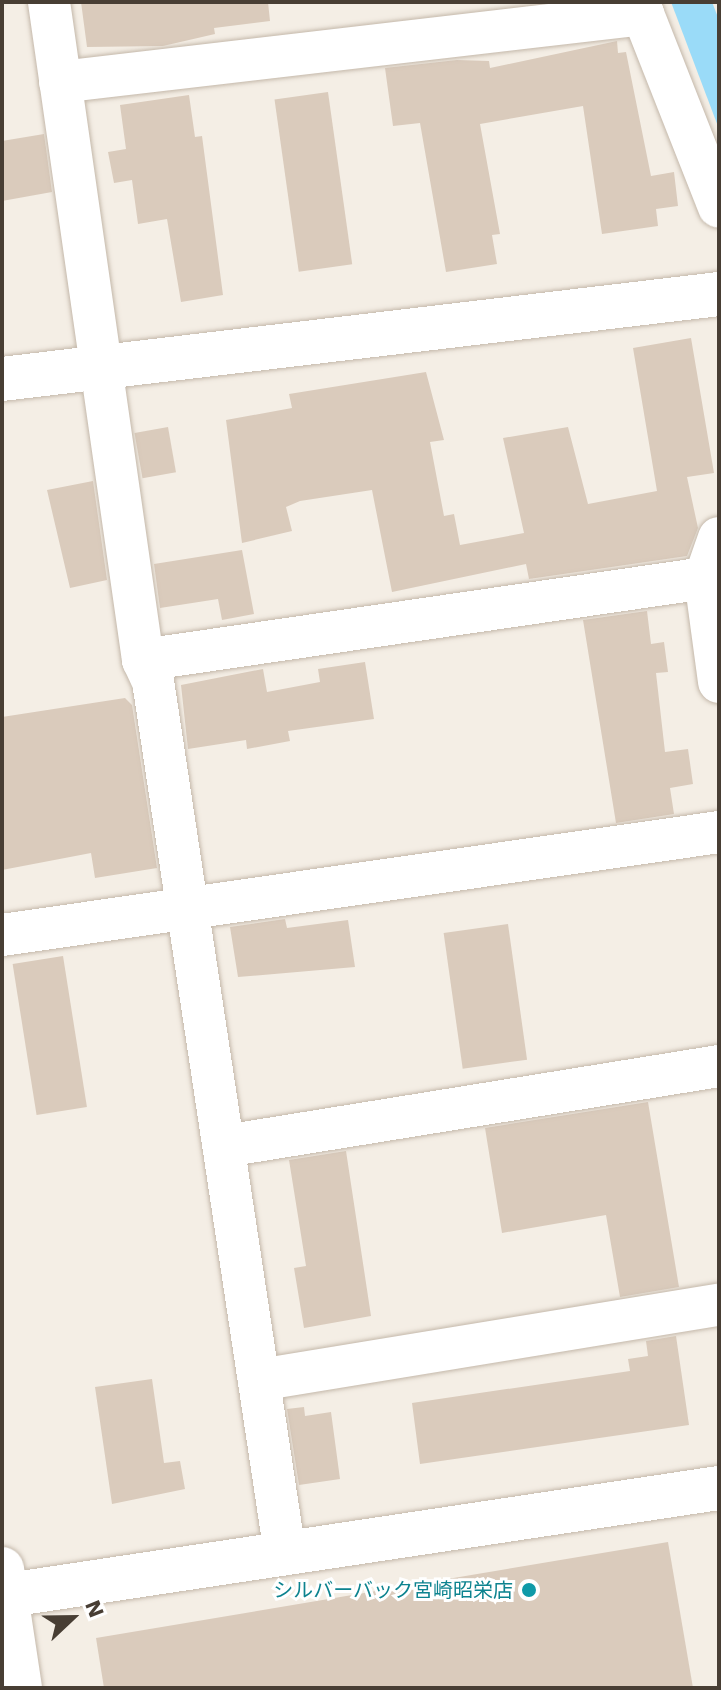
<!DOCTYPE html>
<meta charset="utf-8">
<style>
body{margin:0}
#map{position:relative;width:721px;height:1690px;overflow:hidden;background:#f4eee5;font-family:"Work Sans","Noto Sans JP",sans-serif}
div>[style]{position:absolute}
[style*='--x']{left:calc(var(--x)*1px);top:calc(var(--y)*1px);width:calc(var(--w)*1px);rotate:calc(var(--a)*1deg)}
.water>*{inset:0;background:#9adbf8}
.building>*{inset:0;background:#dacbbc;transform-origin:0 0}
.roads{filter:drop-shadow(0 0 2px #c4b8aa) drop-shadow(0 0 2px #c4b8aa)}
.minor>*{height:42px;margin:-21px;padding:0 21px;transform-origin:21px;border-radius:21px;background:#fff}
.tertiary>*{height:44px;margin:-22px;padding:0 22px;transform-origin:22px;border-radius:22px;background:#fff}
.dots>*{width:22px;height:22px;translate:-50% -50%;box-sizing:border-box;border:4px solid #fff;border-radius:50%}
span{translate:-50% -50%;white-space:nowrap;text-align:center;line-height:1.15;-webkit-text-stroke:6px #fff;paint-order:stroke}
.culture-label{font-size:20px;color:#0d838f}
.right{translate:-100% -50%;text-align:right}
.frame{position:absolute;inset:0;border:4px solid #483e34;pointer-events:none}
.north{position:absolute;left:32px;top:1578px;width:80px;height:80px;-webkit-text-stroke:6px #fff;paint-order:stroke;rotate:68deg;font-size:22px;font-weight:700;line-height:32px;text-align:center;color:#483e34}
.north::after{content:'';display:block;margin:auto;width:28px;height:36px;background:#483e34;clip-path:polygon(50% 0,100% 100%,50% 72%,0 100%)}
</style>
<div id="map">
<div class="water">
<i style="clip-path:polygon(671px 2px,712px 2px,719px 20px,719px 129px)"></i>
</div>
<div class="building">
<i style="clip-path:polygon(81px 2px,268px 2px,270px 21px,214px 28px,215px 34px,163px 46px,87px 47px)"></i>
<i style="clip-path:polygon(617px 41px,618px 53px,626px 52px,651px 176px,674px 172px,678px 206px,656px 209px,658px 226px,602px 234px,583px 106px,480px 124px,500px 234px,492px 235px,497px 264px,446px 272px,420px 123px,393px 126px,385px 68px,457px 60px,489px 61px,490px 68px)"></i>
<i style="left:328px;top:92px;width:174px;height:54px;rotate:82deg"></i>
<i style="clip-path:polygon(189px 95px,195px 137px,202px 136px,223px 295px,181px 302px,167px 219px,138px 224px,132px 180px,114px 183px,108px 152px,126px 149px,120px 105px)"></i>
<i style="clip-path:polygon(44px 134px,52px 192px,2px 201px,2px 141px)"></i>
<i style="clip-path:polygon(691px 338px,714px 473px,687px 477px,698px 528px,687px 556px,529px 579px,526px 564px,392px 592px,372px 490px,300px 501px,286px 507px,292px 531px,242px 543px,226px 420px,292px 408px,289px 394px,426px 372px,444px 440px,430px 442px,444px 516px,454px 514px,460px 545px,524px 533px,503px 438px,568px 427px,588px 504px,657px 491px,633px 348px)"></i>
<i style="left:168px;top:427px;width:46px;height:34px;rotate:80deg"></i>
<i style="clip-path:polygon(93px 481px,108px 587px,107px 580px,70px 588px,47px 490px)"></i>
<i style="clip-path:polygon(242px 550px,254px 614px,222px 620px,218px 599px,160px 608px,154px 564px)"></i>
<i style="clip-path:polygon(647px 611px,651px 644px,664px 642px,668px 672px,656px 673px,665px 752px,688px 749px,693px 784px,670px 788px,674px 814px,616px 823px,583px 620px)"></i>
<i style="clip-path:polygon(365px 662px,374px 719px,288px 731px,290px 741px,247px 749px,246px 740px,188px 749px,181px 685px,263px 669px,267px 692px,320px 682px,318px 669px)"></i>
<i style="clip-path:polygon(125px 698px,132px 705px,157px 868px,95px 878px,91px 853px,2px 870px,2px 717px)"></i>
<i style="clip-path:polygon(285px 919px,287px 928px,348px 920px,355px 967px,238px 977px,230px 927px)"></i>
<i style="left:508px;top:924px;width:137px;height:65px;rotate:82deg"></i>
<i style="left:63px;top:956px;width:153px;height:51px;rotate:81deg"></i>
<i style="clip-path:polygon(648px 1102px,679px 1287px,620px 1297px,606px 1215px,502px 1233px,485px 1128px)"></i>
<i style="clip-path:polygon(346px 1151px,371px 1316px,304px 1328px,294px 1268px,306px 1266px,289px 1160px)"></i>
<i style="clip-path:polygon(676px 1336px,689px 1425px,420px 1464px,412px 1403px,630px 1371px,628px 1359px,648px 1356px,646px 1341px)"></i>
<i style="clip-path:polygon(152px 1379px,164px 1463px,180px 1461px,185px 1489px,112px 1504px,95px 1387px)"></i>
<i style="clip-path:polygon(304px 1407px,305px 1416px,331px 1412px,340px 1479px,299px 1485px,287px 1409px)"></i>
<i style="clip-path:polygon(668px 1542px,693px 1688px,104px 1688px,96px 1638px)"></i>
</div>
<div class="roads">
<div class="minor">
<i style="--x:49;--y:2;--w:665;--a:81.87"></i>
<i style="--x:143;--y:660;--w:23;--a:65"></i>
<i style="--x:153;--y:681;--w:883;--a:81.4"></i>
<i style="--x:643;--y:14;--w:207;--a:68.5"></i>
<i style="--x:60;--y:82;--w:587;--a:-6.65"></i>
<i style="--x:643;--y:14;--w:13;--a:-108"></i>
<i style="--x:719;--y:538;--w:42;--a:109.3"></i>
<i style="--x:705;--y:578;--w:105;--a:82.3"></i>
<i style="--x:143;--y:660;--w:568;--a:-8.3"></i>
<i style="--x:2;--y:935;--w:724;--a:-8.17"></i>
<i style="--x:225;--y:1146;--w:500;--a:-9.2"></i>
<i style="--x:259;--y:1380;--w:466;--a:-9.3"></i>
</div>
<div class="tertiary">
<i style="--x:2;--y:379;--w:722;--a:-6.76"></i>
<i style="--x:2;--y:1569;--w:120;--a:81.4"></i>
<i style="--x:2;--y:1596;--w:725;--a:-8.57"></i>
</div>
</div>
<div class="dots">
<i style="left:529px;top:1590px;background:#0f9aa8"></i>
</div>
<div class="culture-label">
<span class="right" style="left:513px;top:1590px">シルバーバック宮崎昭栄店</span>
</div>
<div class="frame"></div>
<div class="north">N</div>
</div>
